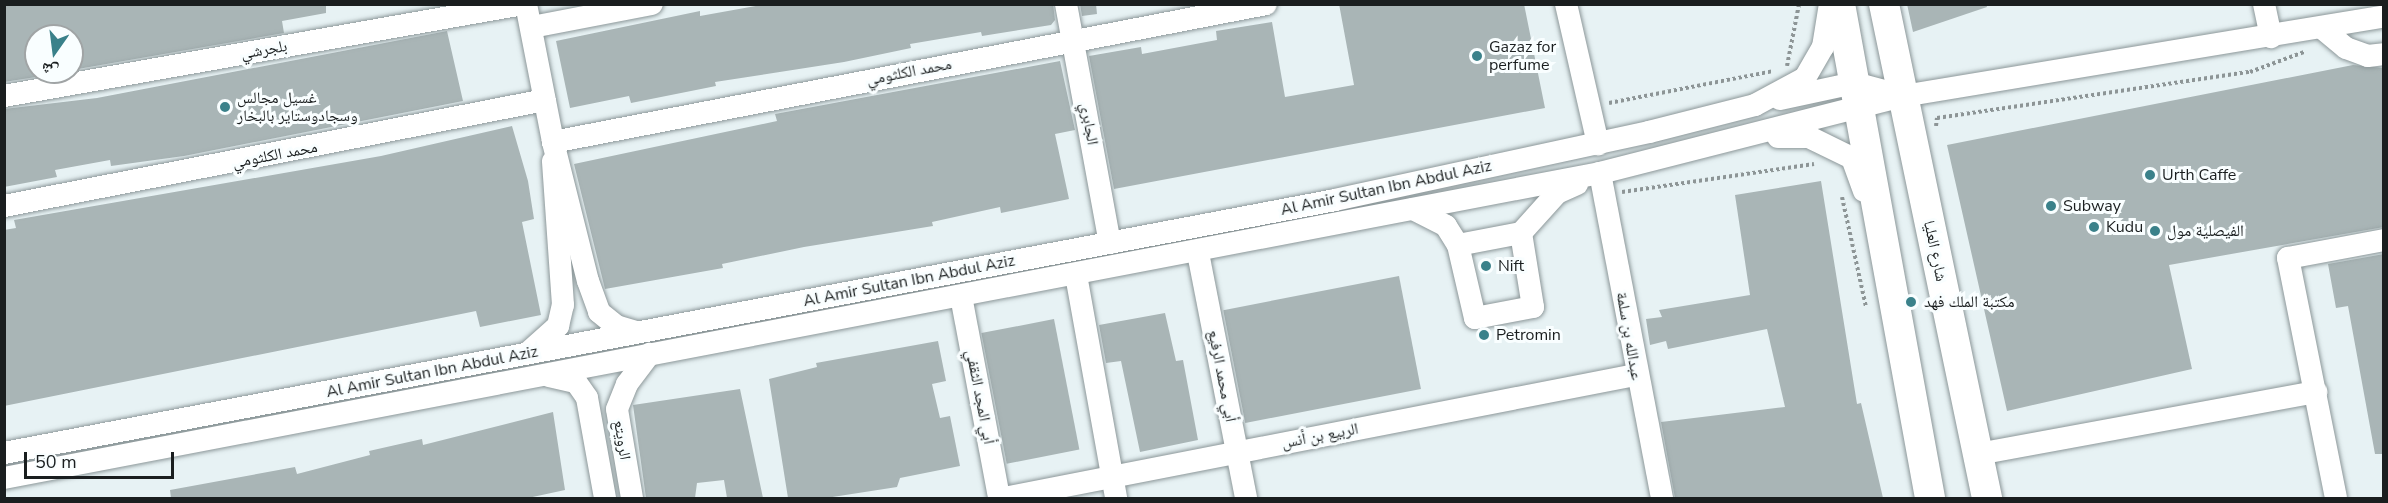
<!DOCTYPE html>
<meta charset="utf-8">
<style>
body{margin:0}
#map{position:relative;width:2388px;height:503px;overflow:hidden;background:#e7f2f4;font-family:"Nunito Sans","Noto Naskh Arabic",sans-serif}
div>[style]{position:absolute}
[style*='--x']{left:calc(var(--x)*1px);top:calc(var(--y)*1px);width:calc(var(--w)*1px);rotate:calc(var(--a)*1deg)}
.building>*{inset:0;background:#a9b5b6;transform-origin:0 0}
.path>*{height:4px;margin-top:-2px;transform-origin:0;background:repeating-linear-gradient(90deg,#8d9596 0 3px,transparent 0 6px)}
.roads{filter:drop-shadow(0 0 2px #8c9799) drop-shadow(0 0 2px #8c9799)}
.minor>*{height:22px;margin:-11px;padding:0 11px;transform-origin:11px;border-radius:11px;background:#fff}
.major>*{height:30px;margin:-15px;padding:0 15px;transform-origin:15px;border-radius:15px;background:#fff}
.dots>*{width:16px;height:16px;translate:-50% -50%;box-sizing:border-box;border:3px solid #f9feff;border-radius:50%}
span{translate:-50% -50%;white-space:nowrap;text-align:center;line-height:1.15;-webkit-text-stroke:6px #f9feff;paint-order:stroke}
.poi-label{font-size:16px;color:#1a1e1f}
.left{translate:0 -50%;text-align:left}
.street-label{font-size:16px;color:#1a1e1f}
.frame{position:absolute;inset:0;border:6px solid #1a1e1f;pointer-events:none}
.north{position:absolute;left:24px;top:24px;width:60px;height:60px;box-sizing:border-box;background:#f9feff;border:2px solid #a0a4a5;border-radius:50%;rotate:194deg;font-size:16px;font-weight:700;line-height:24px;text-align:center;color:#1a1e1f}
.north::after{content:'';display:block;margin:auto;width:21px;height:27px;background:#3a818a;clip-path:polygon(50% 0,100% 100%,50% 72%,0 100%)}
.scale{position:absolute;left:24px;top:452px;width:150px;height:27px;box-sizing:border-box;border:3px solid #1a1e1f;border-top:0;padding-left:8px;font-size:18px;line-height:21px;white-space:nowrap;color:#1a1e1f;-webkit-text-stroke:4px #f9feff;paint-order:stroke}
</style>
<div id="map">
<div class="building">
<i style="clip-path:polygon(4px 4px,326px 4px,326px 13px,282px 21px,284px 33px,72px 70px,72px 36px,36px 36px,36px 77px,4px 82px)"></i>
<i style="clip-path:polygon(767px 4px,1053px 4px,1055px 20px,1051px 25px,982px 36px,981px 32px,910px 44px,911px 48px,844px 62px,715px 82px,716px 86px,631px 103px,629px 96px,570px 108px,556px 41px,700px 11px,700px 16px)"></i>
<i style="clip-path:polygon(1080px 4px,1096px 4px,1097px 14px,1082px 16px)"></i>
<i style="clip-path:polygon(1339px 4px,1524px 4px,1545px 108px,1114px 189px,1089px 56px,1141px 47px,1142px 54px,1217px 40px,1216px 31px,1272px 22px,1285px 97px,1354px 85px)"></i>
<i style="clip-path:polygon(1907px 4px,1986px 4px,1987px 7px,1913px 32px)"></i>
<i style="clip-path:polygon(447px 31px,463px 101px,184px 156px,111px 166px,110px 160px,55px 170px,57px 177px,4px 187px,4px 109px,97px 98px)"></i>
<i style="clip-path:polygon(1060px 61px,1075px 130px,1055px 134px,1069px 199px,1001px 213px,1000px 207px,932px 222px,933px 226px,804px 247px,722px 264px,723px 268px,605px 289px,574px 164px,777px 121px,775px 114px)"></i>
<i style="clip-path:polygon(2353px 65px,2384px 68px,2384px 227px,2169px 265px,2192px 369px,2007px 411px,1947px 145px)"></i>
<i style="clip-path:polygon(512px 126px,528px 181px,534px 219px,522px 222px,541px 315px,480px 327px,476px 311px,4px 406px,4px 230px,16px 228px,14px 220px,381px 156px)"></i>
<i style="clip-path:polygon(1821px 181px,1857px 404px,1861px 403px,1883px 498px,1675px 498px,1661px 422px,1785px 407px,1767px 329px,1668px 349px,1666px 341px,1650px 345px,1646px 319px,1662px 317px,1659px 310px,1750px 295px,1735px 195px)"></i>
<i style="clip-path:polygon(2384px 254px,2384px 454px,2375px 454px,2348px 306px,2336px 308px,2328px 264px)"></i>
<i style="left:1399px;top:276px;width:115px;height:179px;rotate:79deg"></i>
<i style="clip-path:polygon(1165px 313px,1176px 361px,1183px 360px,1198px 440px,1140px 452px,1121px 361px,1106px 363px,1099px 325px)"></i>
<i style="left:1054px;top:319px;width:133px;height:74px;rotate:79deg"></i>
<i style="clip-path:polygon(938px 341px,946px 381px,932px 384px,940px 418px,950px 416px,960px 466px,900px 478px,897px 487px,826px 498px,788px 498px,769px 379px,817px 367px,816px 363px)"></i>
<i style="clip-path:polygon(740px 389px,763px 498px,727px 498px,724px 480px,697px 483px,695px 498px,646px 498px,633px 405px)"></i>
<i style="clip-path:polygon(553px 412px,565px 490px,528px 498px,171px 498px,170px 490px,295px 467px,297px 474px,370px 455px,369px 451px,422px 439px,423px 445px)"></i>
</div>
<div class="path">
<i style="--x:1787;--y:66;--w:63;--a:-79"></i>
<i style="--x:1609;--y:103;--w:167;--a:-11"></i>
<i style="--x:1936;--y:126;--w:8;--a:-83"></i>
<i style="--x:1937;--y:118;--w:316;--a:-8.4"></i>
<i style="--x:2250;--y:72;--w:58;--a:-20.3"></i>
<i style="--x:1622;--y:192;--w:194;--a:-8.3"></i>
<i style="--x:1842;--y:197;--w:113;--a:77.7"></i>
</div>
<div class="roads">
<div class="minor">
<i style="--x:526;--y:4;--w:141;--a:78.9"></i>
<i style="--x:553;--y:142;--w:143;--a:75.9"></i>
<i style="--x:588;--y:281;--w:33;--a:70"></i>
<i style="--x:599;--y:312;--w:22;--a:39"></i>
<i style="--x:616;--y:326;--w:21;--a:17"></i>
<i style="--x:1066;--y:4;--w:243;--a:79.6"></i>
<i style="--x:1566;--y:4;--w:144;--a:77.1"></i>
<i style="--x:2264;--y:4;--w:34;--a:78"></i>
<i style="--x:532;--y:27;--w:122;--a:-10.9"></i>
<i style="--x:2322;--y:28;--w:31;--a:40"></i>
<i style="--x:2346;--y:48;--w:23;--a:20"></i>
<i style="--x:2368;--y:56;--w:16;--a:-7"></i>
<i style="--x:4;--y:96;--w:527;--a:-10.05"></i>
<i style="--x:1780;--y:99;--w:76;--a:-12.2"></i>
<i style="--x:1854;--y:83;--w:51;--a:14.9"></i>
<i style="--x:1903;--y:96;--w:488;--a:-9.4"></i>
<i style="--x:1778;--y:137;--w:31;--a:0"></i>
<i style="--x:1809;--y:137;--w:48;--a:26"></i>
<i style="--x:1852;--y:158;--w:35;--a:70"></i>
<i style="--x:553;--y:142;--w:726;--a:-10.95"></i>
<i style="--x:1600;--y:173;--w:331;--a:79.2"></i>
<i style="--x:4;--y:206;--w:551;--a:-11.09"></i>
<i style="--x:1413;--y:209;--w:37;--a:27"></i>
<i style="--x:1446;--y:226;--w:22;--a:58"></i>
<i style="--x:1458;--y:245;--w:75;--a:76.9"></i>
<i style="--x:1475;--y:318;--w:59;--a:-10.7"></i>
<i style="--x:1533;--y:307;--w:75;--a:-99.2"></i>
<i style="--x:1521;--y:233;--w:54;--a:-48"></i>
<i style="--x:1557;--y:193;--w:22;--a:-24"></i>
<i style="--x:1458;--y:245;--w:64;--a:-10.8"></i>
<i style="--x:1198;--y:253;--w:250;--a:78.9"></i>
<i style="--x:1076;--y:275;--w:227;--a:79.8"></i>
<i style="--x:961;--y:296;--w:206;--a:79.3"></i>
<i style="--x:530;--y:351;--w:38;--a:-42"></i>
<i style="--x:558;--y:326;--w:22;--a:-77"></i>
<i style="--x:563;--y:305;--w:144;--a:-94"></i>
<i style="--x:549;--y:376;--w:28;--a:13"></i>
<i style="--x:576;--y:382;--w:19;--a:55"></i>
<i style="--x:587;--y:398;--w:102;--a:79.8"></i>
<i style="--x:4;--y:453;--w:1355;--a:-10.76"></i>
<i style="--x:1335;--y:200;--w:321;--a:-12.2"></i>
<i style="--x:1649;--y:132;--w:109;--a:-14.3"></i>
<i style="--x:1755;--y:105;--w:57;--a:-28.4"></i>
<i style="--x:1805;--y:78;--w:36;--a:-60"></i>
<i style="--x:1823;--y:47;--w:44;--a:-80.8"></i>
<i style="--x:1978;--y:454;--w:344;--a:-10.4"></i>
<i style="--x:4;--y:478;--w:1625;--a:-10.82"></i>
<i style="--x:1600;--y:173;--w:313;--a:-14.3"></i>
<i style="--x:632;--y:498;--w:90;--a:-99.6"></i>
<i style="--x:617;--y:409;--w:27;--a:-68"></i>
<i style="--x:627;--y:384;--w:38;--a:-53"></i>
<i style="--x:1004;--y:498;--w:643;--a:-11.03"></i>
<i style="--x:2336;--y:498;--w:245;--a:-101.3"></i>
<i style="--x:2288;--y:258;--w:98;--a:-10.6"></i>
</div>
<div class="major">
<i style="--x:1840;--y:4;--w:502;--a:79.67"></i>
<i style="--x:1884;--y:4;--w:505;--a:78.22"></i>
</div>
</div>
<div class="dots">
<i style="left:1477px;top:56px;background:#3a818a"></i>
<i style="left:225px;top:107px;background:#3a818a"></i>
<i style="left:2150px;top:175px;background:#3a818a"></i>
<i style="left:2051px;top:206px;background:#3a818a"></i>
<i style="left:2094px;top:227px;background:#3a818a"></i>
<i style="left:2155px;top:231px;background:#3a818a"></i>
<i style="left:1486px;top:266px;background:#3a818a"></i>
<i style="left:1911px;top:302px;background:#3a818a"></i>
<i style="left:1484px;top:335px;background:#3a818a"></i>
</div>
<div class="poi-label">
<span class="left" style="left:1489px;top:56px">Gazaz for<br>perfume</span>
<span class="left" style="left:237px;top:107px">غسيل مجالس<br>وسجادوستاير بالبخار</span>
<span class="left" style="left:2162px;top:175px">Urth Caffe</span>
<span class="left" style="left:2063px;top:206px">Subway</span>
<span class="left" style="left:2106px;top:227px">Kudu</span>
<span class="left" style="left:2167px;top:231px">الفيصلية مول</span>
<span class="left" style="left:1498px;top:266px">Nift</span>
<span class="left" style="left:1924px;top:302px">مكتبة الملك فهد</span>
<span class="left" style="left:1496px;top:335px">Petromin</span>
</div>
<div class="street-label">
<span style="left:264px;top:50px;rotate:-10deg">بلجرشي</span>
<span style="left:909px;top:72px;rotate:-11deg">محمد الكلثومي</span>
<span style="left:1089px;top:124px;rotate:80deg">الجابري</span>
<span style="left:275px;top:155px;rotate:-11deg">محمد الكلثومي</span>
<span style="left:1386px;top:188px;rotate:-12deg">Al Amir Sultan Ibn Abdul Aziz</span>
<span style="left:1935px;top:251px;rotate:78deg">شارع العليا</span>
<span style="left:909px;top:281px;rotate:-11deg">Al Amir Sultan Ibn Abdul Aziz</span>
<span style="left:1629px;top:336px;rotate:80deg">عبدالله بن سلمة</span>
<span style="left:432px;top:372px;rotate:-11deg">Al Amir Sultan Ibn Abdul Aziz</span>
<span style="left:1222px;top:376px;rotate:79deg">أبي محمد الرفيع</span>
<span style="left:980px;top:397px;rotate:79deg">أبي المجد الثقفي</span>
<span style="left:1320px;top:436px;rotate:-11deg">الربيع بن أنس</span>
<span style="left:622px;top:440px;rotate:81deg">الرويتع</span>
</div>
<div class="frame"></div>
<div class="north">ش</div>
<div class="scale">50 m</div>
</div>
